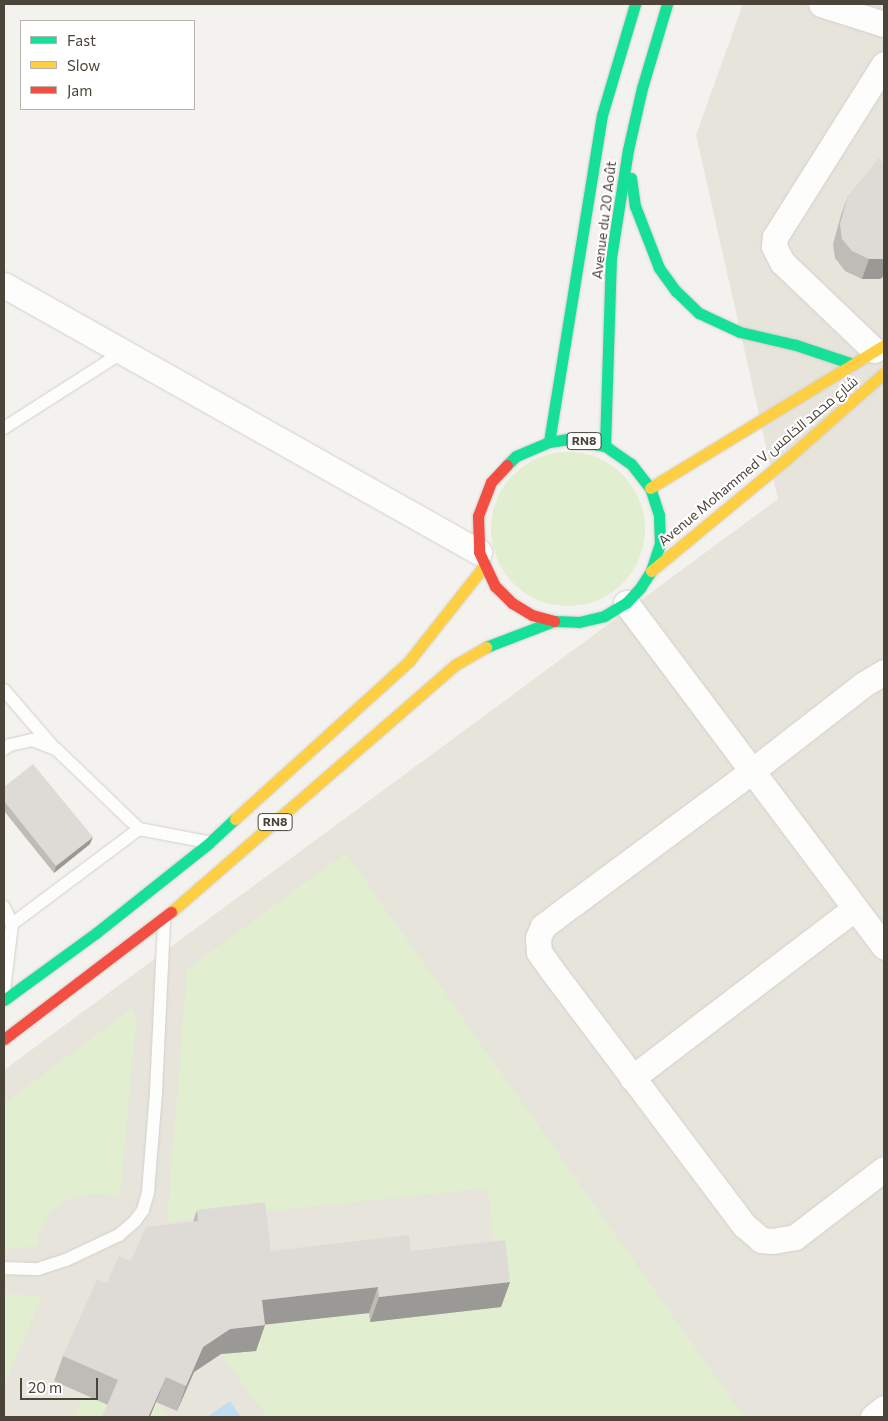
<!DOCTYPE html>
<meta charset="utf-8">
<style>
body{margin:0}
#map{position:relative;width:888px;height:1421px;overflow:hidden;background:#f4f2ee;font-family:Commissioner,Cairo,sans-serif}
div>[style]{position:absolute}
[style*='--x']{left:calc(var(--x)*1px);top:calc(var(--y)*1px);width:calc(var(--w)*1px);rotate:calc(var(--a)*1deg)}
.residential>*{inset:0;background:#e7e4dc}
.green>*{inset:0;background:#e1eecf}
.round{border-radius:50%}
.water>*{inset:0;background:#c0ddf1}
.roads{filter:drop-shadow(0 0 1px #d2d0cb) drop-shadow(0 0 1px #d2d0cb)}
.lane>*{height:12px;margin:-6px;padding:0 6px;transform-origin:6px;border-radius:6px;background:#fdfdfc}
.street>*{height:25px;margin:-12.5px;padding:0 12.5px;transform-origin:12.5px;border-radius:12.5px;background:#fdfdfc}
.fast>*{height:11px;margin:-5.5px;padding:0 5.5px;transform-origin:5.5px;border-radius:5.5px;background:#16e098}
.slow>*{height:11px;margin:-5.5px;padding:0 5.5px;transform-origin:5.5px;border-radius:5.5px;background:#ffcf43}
.jam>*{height:11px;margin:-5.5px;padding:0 5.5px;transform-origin:5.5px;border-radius:5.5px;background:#f24e42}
.wall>*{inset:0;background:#bfbcb8}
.shaded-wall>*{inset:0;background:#9b9996}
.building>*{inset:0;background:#dedbd6}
span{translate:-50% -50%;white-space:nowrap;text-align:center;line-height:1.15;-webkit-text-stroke:4px #fff;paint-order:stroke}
.shield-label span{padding:1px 4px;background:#fff;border:1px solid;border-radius:4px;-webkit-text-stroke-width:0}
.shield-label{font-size:12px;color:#4b4439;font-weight:700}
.street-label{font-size:14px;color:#4b4439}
.frame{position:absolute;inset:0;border:5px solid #4b4439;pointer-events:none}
.legend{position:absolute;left:20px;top:20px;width:175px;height:90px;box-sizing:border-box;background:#fff;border:1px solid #b7b4b0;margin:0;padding:6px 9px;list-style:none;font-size:15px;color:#4b4439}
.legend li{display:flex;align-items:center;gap:10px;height:25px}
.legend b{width:25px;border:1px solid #b7b4b0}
.scale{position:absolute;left:20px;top:1378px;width:78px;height:22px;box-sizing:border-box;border:2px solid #4b4439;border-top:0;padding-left:6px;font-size:15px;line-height:18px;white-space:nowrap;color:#4b4439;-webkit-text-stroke:4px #fff;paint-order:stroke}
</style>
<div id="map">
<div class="residential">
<i style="clip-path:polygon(743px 4px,884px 4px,884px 1417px,4px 1417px,4px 1070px,778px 499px,696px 135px)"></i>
</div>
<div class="green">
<i class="round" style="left:491px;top:452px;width:154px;height:154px"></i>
<i style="clip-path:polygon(346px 853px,744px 1417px,267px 1417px,221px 1354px,255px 1350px,253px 1326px,369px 1313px,370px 1322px,500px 1307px,488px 1188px,167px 1222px,187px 969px)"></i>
<i style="clip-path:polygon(133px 1008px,136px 1024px,120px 1196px,95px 1194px,72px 1197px,51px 1211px,39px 1233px,38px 1246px,4px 1249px,4px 1103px)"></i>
<i style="clip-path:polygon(4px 1294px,42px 1296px,4px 1387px)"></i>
<i style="clip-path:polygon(84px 1394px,109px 1405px,104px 1417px,74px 1417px)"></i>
<i style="clip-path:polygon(156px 1402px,168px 1417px,150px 1417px)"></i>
</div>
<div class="water">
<i style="clip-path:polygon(230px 1401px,241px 1417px,207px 1417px)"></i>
</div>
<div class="roads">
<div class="lane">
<i style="--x:4;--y:428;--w:141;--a:-32.6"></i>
<i style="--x:4;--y:690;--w:77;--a:49.2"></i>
<i style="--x:4;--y:749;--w:7;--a:-34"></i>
<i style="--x:10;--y:745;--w:23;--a:-13"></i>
<i style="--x:32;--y:740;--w:26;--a:21"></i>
<i style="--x:56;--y:749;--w:115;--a:43.9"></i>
<i style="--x:4;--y:907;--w:19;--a:65"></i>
<i style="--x:4;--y:991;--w:67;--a:-83.2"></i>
<i style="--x:12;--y:924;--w:159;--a:-36.8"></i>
<i style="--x:139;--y:829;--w:69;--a:10.8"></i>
<i style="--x:4;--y:1268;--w:34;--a:2"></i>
<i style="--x:38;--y:1269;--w:29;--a:-18"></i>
<i style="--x:66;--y:1260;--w:59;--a:-25.3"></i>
<i style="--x:119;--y:1235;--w:21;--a:-41"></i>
<i style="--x:135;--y:1221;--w:14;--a:-54"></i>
<i style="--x:143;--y:1210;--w:19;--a:-74"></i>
<i style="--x:148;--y:1192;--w:100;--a:-85.4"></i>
<i style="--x:156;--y:1092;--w:172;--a:-87.3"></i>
</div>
<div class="street">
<i style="--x:821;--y:4;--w:66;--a:17.6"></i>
<i style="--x:4;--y:285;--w:545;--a:29.34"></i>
<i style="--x:874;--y:350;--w:127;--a:-136.3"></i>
<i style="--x:782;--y:262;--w:18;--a:-117"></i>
<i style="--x:774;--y:246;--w:9;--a:-84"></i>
<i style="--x:775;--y:237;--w:204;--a:-57.8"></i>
<i style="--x:626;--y:603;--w:430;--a:53.1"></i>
<i style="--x:884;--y:672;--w:23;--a:149"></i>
<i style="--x:864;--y:684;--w:142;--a:142.2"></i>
<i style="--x:752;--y:771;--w:222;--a:143.4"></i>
<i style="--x:574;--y:903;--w:39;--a:143"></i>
<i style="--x:543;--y:926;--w:13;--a:113"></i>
<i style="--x:538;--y:938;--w:14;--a:86"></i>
<i style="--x:539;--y:952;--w:21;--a:55"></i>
<i style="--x:551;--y:969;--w:321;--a:53"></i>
<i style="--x:744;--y:1225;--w:23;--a:41"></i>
<i style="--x:761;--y:1240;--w:12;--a:5"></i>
<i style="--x:773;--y:1241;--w:22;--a:-10"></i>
<i style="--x:795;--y:1237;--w:112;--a:-37.4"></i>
<i style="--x:632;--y:1078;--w:280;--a:-37.3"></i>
<i style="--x:873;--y:1417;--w:14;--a:-39"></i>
</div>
<div class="fast">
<i style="--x:631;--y:178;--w:28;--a:82"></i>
<i style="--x:635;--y:206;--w:66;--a:68.8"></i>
<i style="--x:659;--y:268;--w:29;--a:54"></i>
<i style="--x:676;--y:291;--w:32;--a:44"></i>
<i style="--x:699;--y:313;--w:45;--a:24.9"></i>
<i style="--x:740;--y:332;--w:57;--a:13.1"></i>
<i style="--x:796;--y:345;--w:60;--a:18.4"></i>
<i style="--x:549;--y:442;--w:331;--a:-80.8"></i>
<i style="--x:602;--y:115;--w:116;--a:-73.4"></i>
<i style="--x:605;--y:446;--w:188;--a:-88.2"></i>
<i style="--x:611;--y:258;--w:109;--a:-81.1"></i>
<i style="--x:628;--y:150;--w:64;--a:-77.3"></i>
<i style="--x:642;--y:88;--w:88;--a:-73.4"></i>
<i style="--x:486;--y:647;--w:73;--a:-20.9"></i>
<i style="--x:554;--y:621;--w:25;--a:2"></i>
<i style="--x:579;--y:622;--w:26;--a:-13"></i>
<i style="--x:604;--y:616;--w:26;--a:-31"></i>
<i style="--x:626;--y:603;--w:21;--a:-47"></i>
<i style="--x:640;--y:588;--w:20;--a:-57"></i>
<i style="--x:651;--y:571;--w:28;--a:-72"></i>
<i style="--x:660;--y:544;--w:29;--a:-92"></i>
<i style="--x:659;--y:515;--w:28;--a:-108"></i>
<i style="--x:650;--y:488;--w:31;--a:-128"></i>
<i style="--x:631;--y:464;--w:32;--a:-145"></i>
<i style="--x:605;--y:446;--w:38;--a:-169"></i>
<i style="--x:568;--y:439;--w:19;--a:171"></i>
<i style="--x:549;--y:442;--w:36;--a:157"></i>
<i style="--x:516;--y:456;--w:13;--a:135"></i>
<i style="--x:4;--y:1000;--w:114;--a:-36.1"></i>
<i style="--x:96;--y:933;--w:144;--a:-38.5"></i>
<i style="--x:209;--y:843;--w:35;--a:-43"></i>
</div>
<div class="slow">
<i style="--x:650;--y:488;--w:274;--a:-31.4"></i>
<i style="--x:651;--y:571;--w:179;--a:-39.6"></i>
<i style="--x:789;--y:457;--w:127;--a:-41.5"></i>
<i style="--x:235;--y:819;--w:235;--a:-42.2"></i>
<i style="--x:409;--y:661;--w:121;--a:-51.7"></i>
<i style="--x:171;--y:912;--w:376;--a:-41"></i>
<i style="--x:455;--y:665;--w:36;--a:-30"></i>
</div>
<div class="jam">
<i style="--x:507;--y:465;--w:23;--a:133"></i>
<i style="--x:491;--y:482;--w:36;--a:111"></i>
<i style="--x:478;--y:516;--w:36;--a:88"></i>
<i style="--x:479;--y:552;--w:38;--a:65"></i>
<i style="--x:495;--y:586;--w:24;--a:45"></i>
<i style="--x:512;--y:603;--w:23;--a:31"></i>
<i style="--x:532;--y:615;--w:23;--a:15"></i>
<i style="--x:4;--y:1039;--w:210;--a:-37.3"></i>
</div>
</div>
<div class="wall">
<i style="clip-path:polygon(884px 164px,884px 276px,880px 279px,862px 279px,845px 271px,835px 258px,833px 244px,841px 215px,848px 196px)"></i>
<i style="clip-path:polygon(4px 787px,90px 844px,54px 873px,4px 811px)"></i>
<i style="clip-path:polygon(197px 1210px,271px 1251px,411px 1251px,510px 1282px,501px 1307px,370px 1322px,369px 1313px,265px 1324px,256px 1351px,221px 1354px,194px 1372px,177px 1411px,156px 1402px,108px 1405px,54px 1381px,63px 1356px,107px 1283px,131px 1261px,193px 1222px)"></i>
</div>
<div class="shaded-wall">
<i style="clip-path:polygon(869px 259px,884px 259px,884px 276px,880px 279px,862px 279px)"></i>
<i style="clip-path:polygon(93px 837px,90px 844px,54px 873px,56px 866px)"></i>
<i style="clip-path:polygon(510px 1282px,501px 1307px,370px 1322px,379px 1297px)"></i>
<i style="clip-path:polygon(378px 1287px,369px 1313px,253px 1326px,262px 1300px)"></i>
<i style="clip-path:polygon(265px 1325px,256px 1351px,221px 1354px,194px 1372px,177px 1411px,186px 1386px,203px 1347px,230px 1329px)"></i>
<i style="clip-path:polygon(166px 1377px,150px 1417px,148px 1417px)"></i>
</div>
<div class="building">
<i style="clip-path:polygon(879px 158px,884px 164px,884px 259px,869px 259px,852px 251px,842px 239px,840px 224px,848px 196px)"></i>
<i style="clip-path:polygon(33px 764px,93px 837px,56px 866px,4px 801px,4px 787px)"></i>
<i style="clip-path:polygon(265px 1202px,271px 1251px,409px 1235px,411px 1251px,505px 1240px,510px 1282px,379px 1297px,378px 1287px,262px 1300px,265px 1325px,230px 1329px,203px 1347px,186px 1386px,166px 1377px,148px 1417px,102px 1417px,118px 1380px,63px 1356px,97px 1279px,107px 1283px,119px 1256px,131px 1261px,146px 1227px,198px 1221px,197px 1210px)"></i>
</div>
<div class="shield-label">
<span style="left:584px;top:441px">RN8</span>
<span style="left:275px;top:822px">RN8</span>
</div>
<div class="street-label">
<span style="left:604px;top:220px;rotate:-83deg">Avenue du 20 Août</span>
<span style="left:758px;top:461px;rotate:-40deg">Avenue Mohammed V شارع محمد الخامس</span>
</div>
<div class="frame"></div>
<ul class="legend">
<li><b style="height:6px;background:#16e098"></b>Fast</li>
<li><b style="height:6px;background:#ffcf43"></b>Slow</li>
<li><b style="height:6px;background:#f24e42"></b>Jam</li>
</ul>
<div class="scale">20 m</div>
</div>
